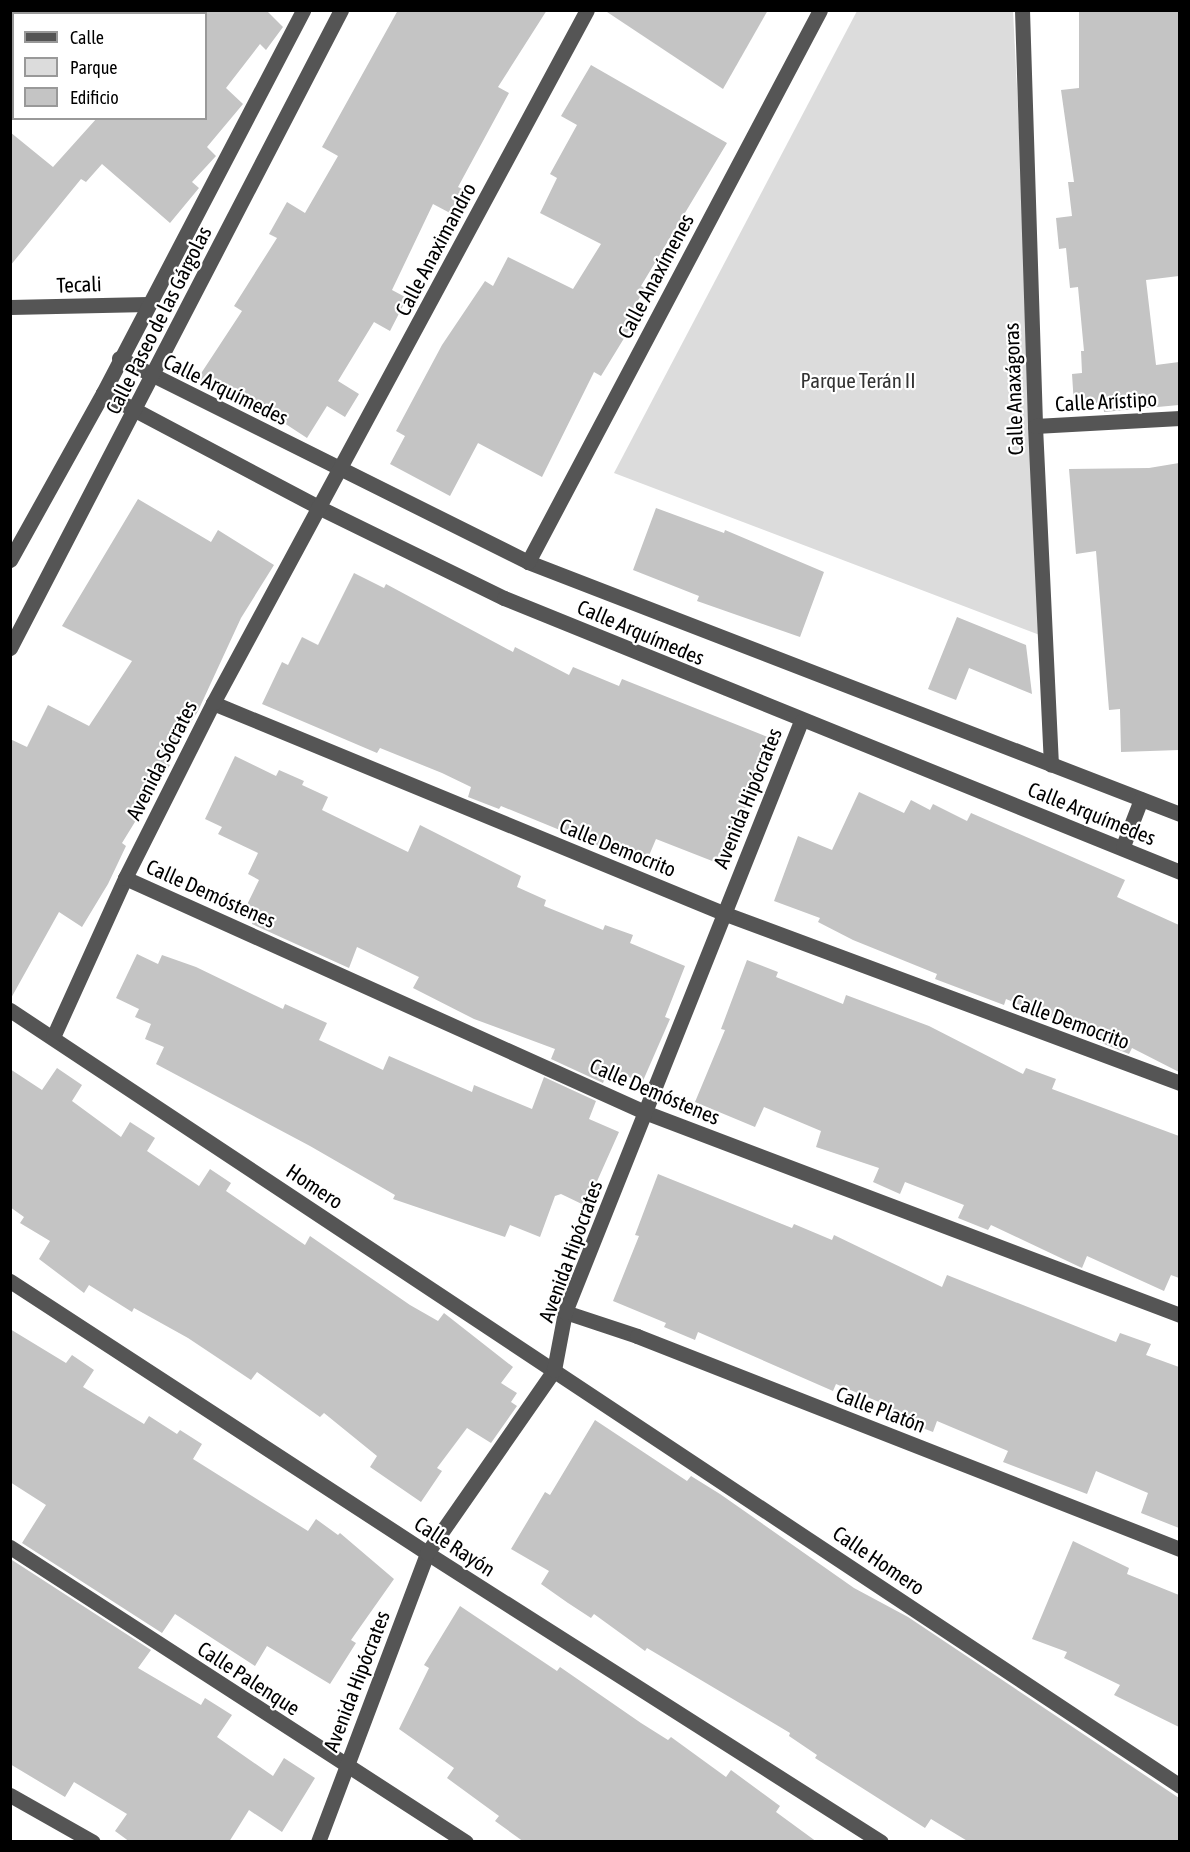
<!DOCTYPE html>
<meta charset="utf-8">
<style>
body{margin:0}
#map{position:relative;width:1190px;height:1852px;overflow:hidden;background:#fff;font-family:"Asap Condensed",sans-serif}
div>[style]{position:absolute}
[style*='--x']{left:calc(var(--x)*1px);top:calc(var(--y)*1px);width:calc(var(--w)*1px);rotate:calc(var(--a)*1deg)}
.green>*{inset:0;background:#dcdcdc}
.building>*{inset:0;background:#c4c4c4}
.minor>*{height:15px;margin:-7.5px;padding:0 7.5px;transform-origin:7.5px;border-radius:7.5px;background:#555}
span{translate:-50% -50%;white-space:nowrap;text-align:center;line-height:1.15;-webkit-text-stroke:4.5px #fff;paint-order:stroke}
.street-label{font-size:21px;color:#000}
.park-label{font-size:21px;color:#333}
.frame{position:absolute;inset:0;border:12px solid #000;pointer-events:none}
.legend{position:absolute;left:12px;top:12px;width:195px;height:108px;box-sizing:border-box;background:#fff;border:2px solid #999;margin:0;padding:8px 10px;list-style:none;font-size:18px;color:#000}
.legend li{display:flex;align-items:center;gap:12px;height:30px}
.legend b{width:30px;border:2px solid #999}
</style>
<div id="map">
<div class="green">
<i style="clip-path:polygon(857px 11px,1013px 11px,1045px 637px,614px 473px)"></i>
</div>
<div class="building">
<i style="clip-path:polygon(206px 10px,266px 10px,283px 27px,266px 50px,260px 44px,226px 88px,243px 104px,207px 147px,216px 156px,192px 182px,199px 188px,170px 223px,102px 164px,86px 182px,81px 179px,10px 266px,10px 132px,53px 167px,97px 118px,206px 118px)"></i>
<i style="clip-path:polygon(398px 10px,547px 10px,498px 87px,509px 93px,458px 187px,462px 189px,450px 213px,433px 204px,392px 290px,407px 298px,390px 331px,374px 322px,338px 381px,359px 394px,345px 417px,327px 406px,307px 438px,246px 398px,240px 407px,198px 378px,242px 311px,234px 306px,277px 238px,269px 234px,287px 202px,305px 213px,338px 156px,322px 147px)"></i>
<i style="clip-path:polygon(604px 10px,768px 10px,723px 89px)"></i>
<i style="clip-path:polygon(1079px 10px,1179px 10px,1179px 276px,1146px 280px,1156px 365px,1179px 362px,1179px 405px,1104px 412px,1103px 402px,1074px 405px,1072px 374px,1082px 373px,1081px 351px,1084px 351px,1078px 287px,1070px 288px,1066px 248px,1059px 249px,1056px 218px,1072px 216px,1068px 182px,1074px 182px,1061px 90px,1079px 88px)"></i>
<i style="clip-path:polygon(591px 65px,727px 143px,641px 286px,645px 288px,631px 313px,637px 317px,601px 376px,594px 372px,542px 477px,478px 443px,450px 496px,390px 464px,405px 436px,396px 431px,442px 345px,485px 281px,493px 286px,508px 257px,573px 289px,601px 244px,540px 213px,557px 178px,550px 174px,577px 125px,561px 116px)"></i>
<i style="clip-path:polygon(1179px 463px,1179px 750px,1121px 752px,1120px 709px,1109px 710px,1096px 551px,1076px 554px,1069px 469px,1149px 468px)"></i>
<i style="clip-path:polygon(138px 499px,211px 542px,218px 530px,274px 565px,241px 618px,198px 711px,165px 762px,170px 765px,122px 843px,126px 846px,108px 884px,82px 927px,59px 912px,10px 1000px,10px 739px,27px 747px,48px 705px,89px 726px,132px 661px,62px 626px)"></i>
<i style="clip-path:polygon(656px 508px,724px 533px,725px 530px,824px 572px,800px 637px,697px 601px,699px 596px,633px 570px)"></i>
<i style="clip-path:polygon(354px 573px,384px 588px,386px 584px,513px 652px,515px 647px,569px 675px,573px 667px,619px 686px,622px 679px,770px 738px,725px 866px,656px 839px,645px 865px,501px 806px,499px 809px,468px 797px,471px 787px,442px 773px,380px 748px,377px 753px,262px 704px,282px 662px,288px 665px,302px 637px,318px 645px)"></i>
<i style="clip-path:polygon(957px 617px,1026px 645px,1032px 694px,969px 668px,956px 700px,928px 689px)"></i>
<i style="clip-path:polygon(235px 756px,276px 776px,279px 770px,304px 781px,302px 785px,328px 797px,322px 810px,408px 852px,420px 825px,521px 876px,517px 887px,546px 900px,544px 906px,603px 930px,605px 925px,633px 935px,630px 943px,685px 966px,665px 1017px,670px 1019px,642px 1083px,609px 1068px,603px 1083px,551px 1059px,555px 1049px,474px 1019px,413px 988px,419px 977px,357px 947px,349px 968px,252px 924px,253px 920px,242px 915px,259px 880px,248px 874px,258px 853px,218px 834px,222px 827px,205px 819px)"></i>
<i style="clip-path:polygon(859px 792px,904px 813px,911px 800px,930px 810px,933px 804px,967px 821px,971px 813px,1125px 880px,1117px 897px,1179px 925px,1179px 1072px,1132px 1048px,1129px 1054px,1099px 1042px,1100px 1038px,1006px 999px,1004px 1005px,935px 979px,937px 974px,853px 940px,818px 922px,820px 918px,774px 901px,798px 836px,832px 850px)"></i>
<i style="clip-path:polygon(137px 954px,158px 964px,162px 955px,196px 967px,283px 1009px,285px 1004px,327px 1023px,319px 1040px,383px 1070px,389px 1056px,472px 1092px,474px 1085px,532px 1109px,544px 1077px,596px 1101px,589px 1119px,619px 1132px,586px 1206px,561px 1194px,555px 1196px,540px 1237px,510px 1225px,505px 1237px,393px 1199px,395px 1195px,310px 1146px,156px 1064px,164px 1047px,145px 1039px,151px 1024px,135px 1017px,139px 1009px,116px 998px)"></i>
<i style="clip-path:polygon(747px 960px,778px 972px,776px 977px,843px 1004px,846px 995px,929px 1026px,1023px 1074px,1026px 1068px,1056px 1079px,1052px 1089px,1179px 1136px,1179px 1278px,1171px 1275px,1164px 1291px,1087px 1256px,1082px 1268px,991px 1225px,988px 1230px,958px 1218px,964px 1205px,905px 1182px,900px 1194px,873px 1182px,879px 1168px,816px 1147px,821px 1131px,764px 1107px,755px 1127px,695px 1102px,725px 1030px,721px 1029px)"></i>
<i style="clip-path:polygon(57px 1068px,82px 1085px,72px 1101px,121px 1137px,130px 1122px,155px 1138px,147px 1151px,199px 1186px,210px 1169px,231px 1183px,226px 1191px,305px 1245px,310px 1236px,410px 1305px,438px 1321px,444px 1313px,513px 1367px,501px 1383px,517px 1393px,511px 1402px,517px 1406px,491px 1443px,467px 1428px,437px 1468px,442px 1471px,421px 1502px,370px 1467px,377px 1456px,324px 1413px,320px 1417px,257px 1372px,251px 1380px,188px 1338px,134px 1308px,132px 1312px,89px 1285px,84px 1293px,39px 1259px,50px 1241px,20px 1223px,24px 1217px,10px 1207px,10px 1069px,42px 1090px)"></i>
<i style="clip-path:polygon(658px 1174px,792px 1228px,794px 1224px,832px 1240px,834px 1235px,942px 1287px,947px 1275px,1116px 1342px,1120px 1333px,1151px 1344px,1146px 1355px,1179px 1367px,1179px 1528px,1141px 1513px,1148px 1493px,1096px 1471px,1087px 1494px,1003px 1462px,1008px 1451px,937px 1421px,933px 1432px,888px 1415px,891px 1407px,836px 1384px,833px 1391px,698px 1332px,695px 1340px,664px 1327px,666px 1323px,613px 1301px,639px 1236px,635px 1235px)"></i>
<i style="clip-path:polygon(10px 1329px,66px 1363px,72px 1355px,94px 1370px,83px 1387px,144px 1424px,149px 1416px,177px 1434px,180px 1430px,202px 1444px,193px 1459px,308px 1531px,316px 1519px,338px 1535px,340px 1533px,394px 1579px,351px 1640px,356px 1643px,330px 1684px,267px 1646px,255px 1666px,175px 1614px,162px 1633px,22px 1543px,46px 1505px,10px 1482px)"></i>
<i style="clip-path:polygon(595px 1420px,687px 1481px,691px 1476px,720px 1494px,854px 1588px,908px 1617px,1179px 1798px,1179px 1842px,969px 1842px,931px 1819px,925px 1828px,815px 1758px,817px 1755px,789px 1736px,790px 1733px,647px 1648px,645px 1651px,594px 1614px,591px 1618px,568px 1603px,541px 1584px,549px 1571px,511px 1549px,545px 1492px,550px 1495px)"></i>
<i style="clip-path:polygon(1073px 1541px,1129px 1568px,1127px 1574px,1179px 1595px,1179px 1727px,1114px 1695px,1120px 1685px,1064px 1658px,1067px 1652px,1032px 1639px)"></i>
<i style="clip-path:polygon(12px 1560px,151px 1650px,138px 1668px,201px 1705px,205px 1698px,232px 1715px,217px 1737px,273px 1776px,284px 1758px,315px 1778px,282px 1832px,249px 1810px,229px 1842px,130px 1842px,115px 1831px,127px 1814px,74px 1782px,65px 1797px,10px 1764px)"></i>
<i style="clip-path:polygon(460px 1606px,557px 1671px,560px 1667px,641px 1723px,668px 1740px,671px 1737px,726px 1777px,731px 1770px,780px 1806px,776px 1812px,817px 1842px,524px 1842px,495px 1821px,499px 1816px,447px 1778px,454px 1768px,399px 1729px,429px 1668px,424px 1665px)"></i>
</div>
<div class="minor">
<i style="--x:1022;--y:10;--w:416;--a:88.2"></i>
<i style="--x:1035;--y:426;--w:339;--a:87.3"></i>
<i style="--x:10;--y:307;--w:138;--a:-1.2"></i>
<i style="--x:119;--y:358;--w:457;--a:26.5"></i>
<i style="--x:528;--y:562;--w:699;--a:21.13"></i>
<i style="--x:103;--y:393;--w:243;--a:27.9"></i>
<i style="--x:318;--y:507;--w:207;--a:26.1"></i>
<i style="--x:504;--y:598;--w:729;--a:22.06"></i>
<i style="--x:1035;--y:426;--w:145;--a:-3.2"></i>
<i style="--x:10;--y:560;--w:191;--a:-60.9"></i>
<i style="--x:103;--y:393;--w:432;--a:-62.4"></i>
<i style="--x:528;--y:562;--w:624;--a:-62.12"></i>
<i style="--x:10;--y:648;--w:719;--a:-62.58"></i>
<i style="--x:213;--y:703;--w:552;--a:22.38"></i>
<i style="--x:723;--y:913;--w:488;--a:20.4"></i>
<i style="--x:1123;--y:846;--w:50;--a:-69"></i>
<i style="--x:125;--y:878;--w:572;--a:24.24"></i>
<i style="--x:647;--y:1113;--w:570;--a:20.76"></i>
<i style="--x:10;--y:1010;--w:1404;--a:33.55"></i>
<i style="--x:53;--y:1037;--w:175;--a:-65.6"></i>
<i style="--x:125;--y:878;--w:196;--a:-63.3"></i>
<i style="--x:213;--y:703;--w:787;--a:-61.65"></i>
<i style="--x:10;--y:1281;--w:498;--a:33.1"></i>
<i style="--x:427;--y:1553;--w:538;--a:32.48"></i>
<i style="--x:565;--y:1312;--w:76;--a:18.4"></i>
<i style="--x:637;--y:1336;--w:583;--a:21.42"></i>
<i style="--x:10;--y:1547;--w:543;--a:32.9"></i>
<i style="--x:10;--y:1795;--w:95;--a:29.5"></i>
<i style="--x:318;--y:1842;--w:309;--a:-69.3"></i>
<i style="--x:427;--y:1553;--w:223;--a:-55.2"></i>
<i style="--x:554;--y:1370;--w:59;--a:-79.3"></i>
<i style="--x:565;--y:1312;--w:636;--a:-68.23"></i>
</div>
<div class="street-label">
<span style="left:435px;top:249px;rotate:-62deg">Calle Anaximandro</span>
<span style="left:655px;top:276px;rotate:-62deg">Calle Anaxímenes</span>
<span style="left:79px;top:284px;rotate:-2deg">Tecali</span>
<span style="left:158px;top:320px;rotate:-63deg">Calle Paseo de las Gárgolas</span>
<span style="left:226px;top:389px;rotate:26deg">Calle Arquímedes</span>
<span style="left:1013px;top:389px;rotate:-92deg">Calle Anaxágoras</span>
<span style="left:1106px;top:401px;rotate:-3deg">Calle Arístipo</span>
<span style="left:641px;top:632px;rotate:23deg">Calle Arquímedes</span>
<span style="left:161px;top:760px;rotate:-63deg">Avenida Sócrates</span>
<span style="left:747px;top:798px;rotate:-68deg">Avenida Hipócrates</span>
<span style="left:1092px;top:813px;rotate:22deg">Calle Arquímedes</span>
<span style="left:618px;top:847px;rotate:22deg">Calle Democrito</span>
<span style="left:211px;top:893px;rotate:24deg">Calle Demóstenes</span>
<span style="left:1071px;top:1021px;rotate:20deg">Calle Democrito</span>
<span style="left:655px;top:1091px;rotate:23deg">Calle Demóstenes</span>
<span style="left:315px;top:1186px;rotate:34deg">Homero</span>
<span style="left:570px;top:1251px;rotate:-70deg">Avenida Hipócrates</span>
<span style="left:881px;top:1409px;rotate:21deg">Calle Platón</span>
<span style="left:455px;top:1546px;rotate:33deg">Calle Rayón</span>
<span style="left:879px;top:1560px;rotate:34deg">Calle Homero</span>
<span style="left:249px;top:1678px;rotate:33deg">Calle Palenque</span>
<span style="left:356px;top:1681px;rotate:-69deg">Avenida Hipócrates</span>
</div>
<div class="park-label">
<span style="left:858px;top:380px">Parque Terán II</span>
</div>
<div class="frame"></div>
<ul class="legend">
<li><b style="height:8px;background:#555"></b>Calle</li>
<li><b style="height:16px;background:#dcdcdc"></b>Parque</li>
<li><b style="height:16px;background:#c4c4c4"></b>Edificio</li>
</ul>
</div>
